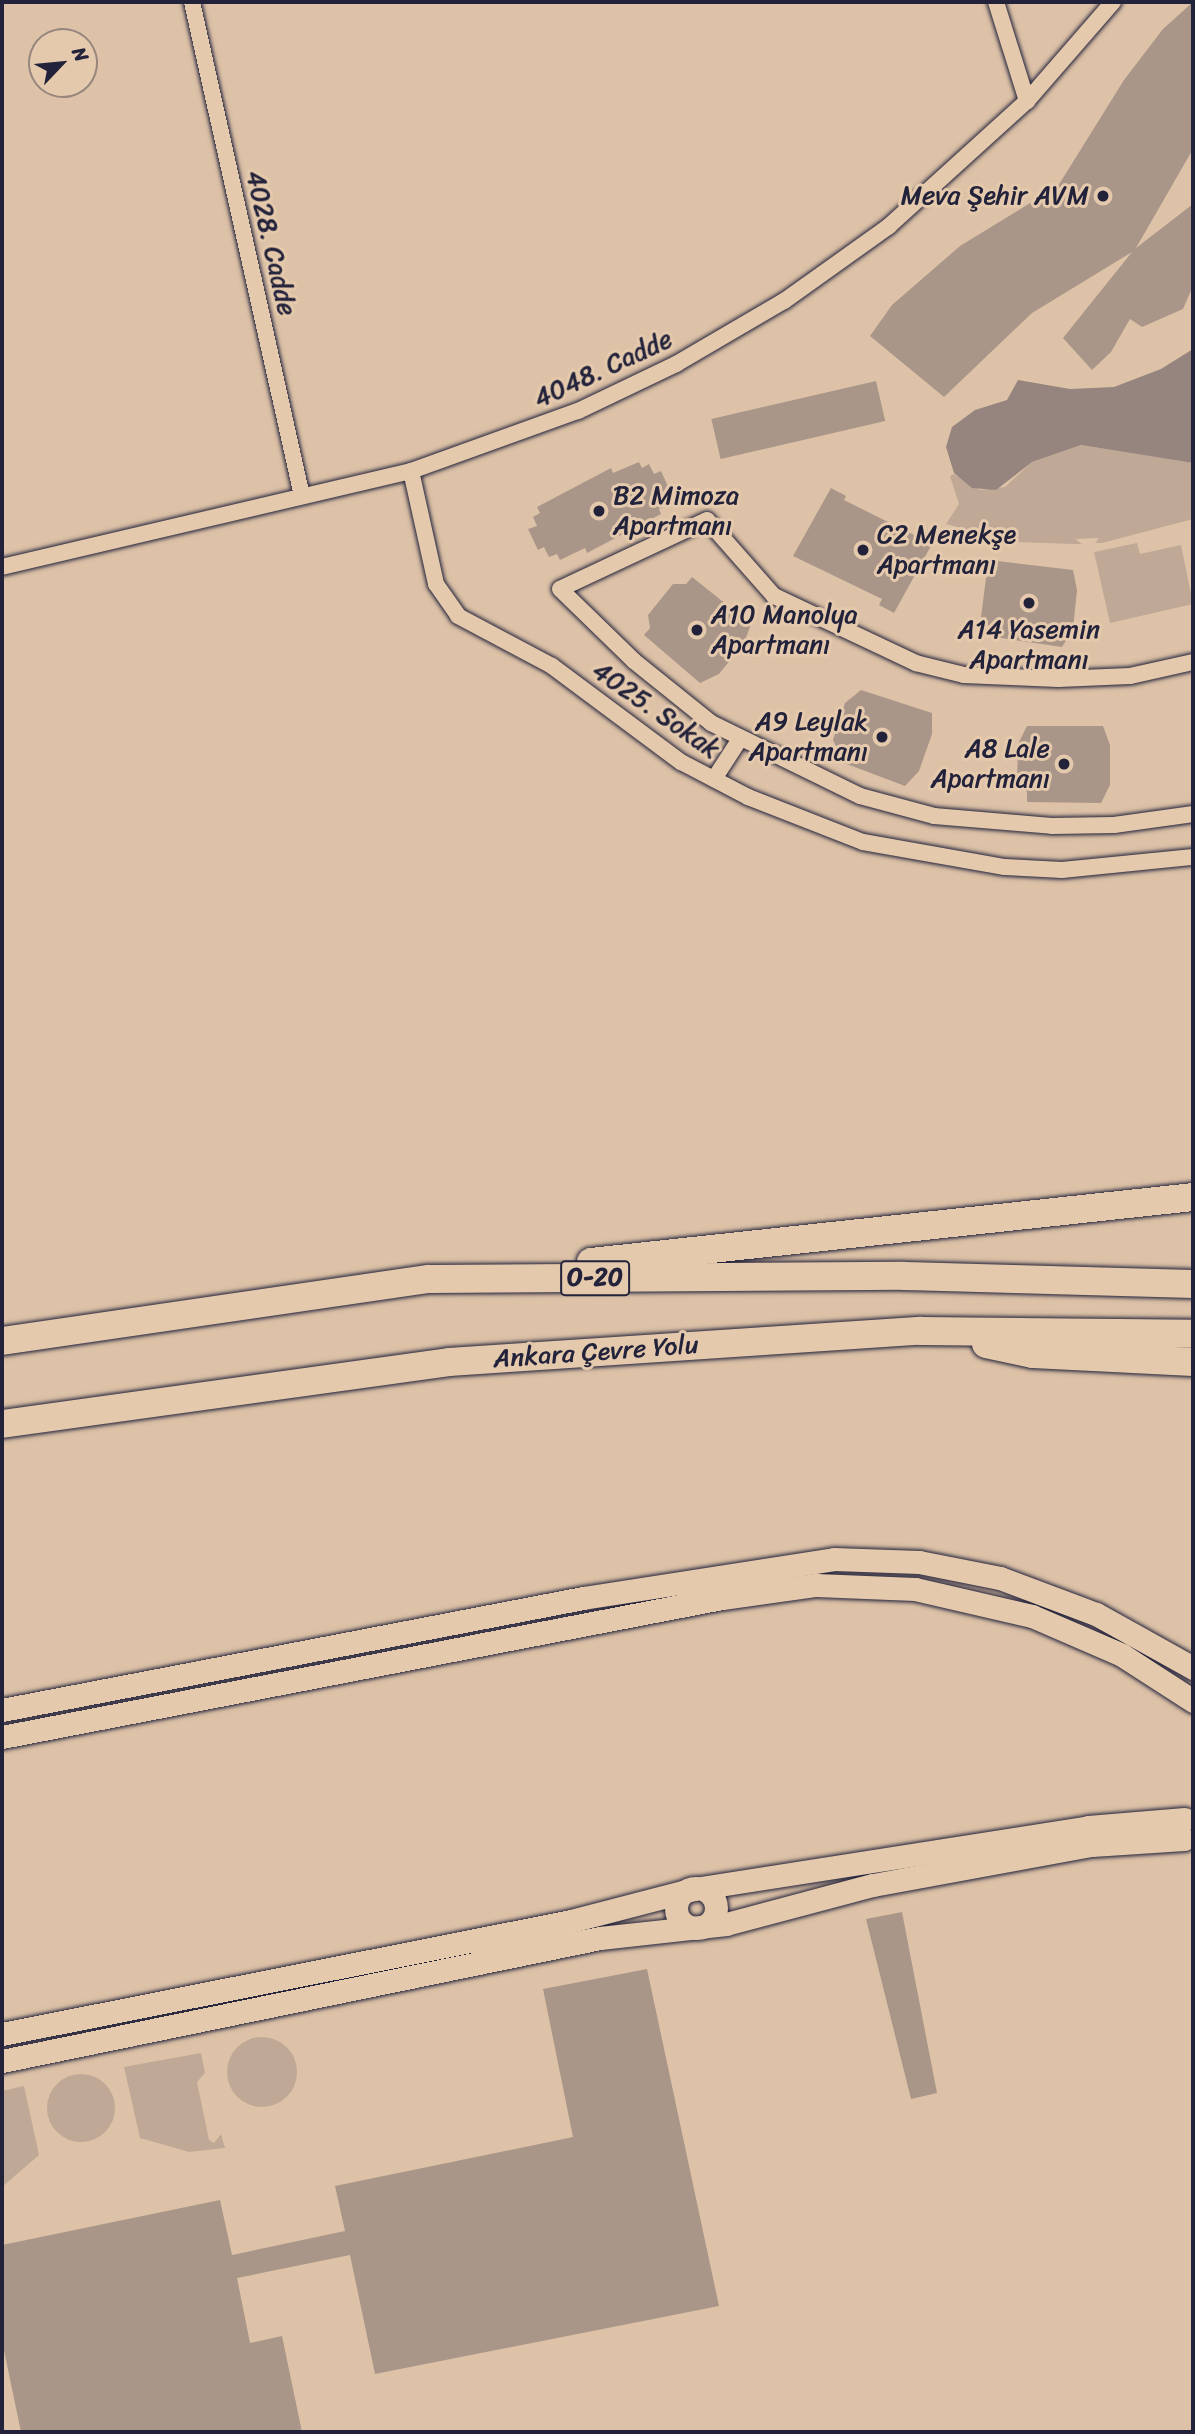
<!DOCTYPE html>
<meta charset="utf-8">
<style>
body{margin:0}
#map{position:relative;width:1195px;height:2434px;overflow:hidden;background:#ddc2a7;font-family:Sriracha,sans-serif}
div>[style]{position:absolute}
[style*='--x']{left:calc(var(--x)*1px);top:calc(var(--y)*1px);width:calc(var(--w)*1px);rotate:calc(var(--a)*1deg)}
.green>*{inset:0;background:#bfa896}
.round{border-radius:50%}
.water>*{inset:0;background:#95857e}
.building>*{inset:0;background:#a99689;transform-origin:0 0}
.roads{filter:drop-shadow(0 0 2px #22223b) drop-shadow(0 0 2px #22223b)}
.street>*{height:16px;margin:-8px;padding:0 8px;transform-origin:8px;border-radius:8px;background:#e5c9ac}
.secondary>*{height:23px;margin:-11.5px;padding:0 11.5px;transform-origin:11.5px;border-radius:11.5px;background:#e5c9ac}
.secondary>.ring{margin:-11.5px;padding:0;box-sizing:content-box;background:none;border:23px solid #e5c9ac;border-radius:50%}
.highway>*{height:28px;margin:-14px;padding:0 14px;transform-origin:14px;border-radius:14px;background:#e5c9ac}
.dots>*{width:19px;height:19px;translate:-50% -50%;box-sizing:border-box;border:4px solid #e5c9ac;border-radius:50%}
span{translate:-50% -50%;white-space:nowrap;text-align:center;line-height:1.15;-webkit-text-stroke:6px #e5c9ac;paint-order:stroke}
.shield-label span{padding:2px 5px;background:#e5c9ac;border:2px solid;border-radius:5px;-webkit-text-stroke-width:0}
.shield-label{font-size:24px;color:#22223b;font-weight:700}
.poi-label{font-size:26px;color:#22223b}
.right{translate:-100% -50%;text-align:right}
.left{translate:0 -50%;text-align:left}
.street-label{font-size:26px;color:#22223b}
.frame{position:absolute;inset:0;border:4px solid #22223b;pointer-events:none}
.north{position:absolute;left:28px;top:28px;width:70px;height:70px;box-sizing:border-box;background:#e5c9ac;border:2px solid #97867f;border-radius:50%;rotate:64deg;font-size:19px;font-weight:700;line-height:28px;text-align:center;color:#22223b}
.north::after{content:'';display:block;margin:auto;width:24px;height:32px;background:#22223b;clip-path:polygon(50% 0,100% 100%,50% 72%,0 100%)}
</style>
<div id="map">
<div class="green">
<i style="clip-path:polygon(1081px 445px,1193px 463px,1193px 519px,1102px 543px,1095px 543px,1099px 538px,1075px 539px,1082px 544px,1072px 544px,1014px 542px,946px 524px,959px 504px,950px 476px,954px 474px,980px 490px,1005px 487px,1032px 462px)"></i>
<i style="clip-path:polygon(1137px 543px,1140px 554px,1181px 545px,1193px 604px,1110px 623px,1094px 552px)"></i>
<i class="round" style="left:227px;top:2037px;width:70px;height:70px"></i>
<i style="clip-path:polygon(201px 2053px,205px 2073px,197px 2082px,209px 2140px,214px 2143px,221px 2134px,225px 2148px,189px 2152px,140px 2138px,124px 2067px)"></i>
<i class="round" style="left:47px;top:2074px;width:68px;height:68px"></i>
<i style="clip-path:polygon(24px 2086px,39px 2155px,2px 2187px,2px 2091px)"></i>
</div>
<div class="water">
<i style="clip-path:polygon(1193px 349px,1193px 463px,1081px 445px,1032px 462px,996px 490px,972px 488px,954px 473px,946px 447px,952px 427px,975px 410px,1007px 400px,1018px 380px,1070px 389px,1114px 387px,1161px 369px)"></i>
</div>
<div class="building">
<i style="clip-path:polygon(1193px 2px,1193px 149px,1136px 248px,1193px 204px,1193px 286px,1183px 309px,1142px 327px,1130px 319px,1111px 352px,1092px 370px,1063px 338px,1132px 252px,1032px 313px,944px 397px,870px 336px,892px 305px,960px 246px,1058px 186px,1124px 80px,1163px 29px)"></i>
<i style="left:876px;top:381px;width:41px;height:169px;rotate:77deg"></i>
<i style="clip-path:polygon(639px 462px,642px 468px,649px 464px,654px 474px,661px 471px,671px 493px,664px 496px,668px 504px,659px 509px,661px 514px,587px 553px,585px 548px,560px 560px,557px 554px,549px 557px,544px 547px,538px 550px,528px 529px,537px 526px,533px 517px,540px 513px,537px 507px,611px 468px,613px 473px)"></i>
<i style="clip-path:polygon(831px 488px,846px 496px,844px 500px,932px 544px,894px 613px,879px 605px,882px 599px,793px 556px)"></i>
<i style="clip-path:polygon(998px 561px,1073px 570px,1077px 590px,1073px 629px,1062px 647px,988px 636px,990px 627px,981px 617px,986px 578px,997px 570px)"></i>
<i style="clip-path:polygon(692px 577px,751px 624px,744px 643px,719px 674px,700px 683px,644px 635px,650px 628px,648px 615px,673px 584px,686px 584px)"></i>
<i style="clip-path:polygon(861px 690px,932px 713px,932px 734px,919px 771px,905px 786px,836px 760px,839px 752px,833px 740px,845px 703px)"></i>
<i style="clip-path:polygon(1027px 726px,1103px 726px,1110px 745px,1110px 785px,1101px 803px,1027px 802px,1027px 792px,1017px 783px,1018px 744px)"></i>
<i style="clip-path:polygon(902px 1912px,937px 2093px,911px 2099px,866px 1919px)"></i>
<i style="clip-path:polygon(647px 1969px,719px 2306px,375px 2374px,350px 2255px,237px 2278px,250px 2343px,282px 2336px,302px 2432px,21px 2432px,2px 2341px,2px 2245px,220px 2200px,232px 2255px,345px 2231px,335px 2186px,573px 2137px,543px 1989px)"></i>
</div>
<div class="roads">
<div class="street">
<i style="--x:192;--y:2;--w:506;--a:77.45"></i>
<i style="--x:996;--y:2;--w:104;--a:72.6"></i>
<i style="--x:411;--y:471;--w:116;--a:77.5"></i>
<i style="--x:436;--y:584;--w:39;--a:55"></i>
<i style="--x:458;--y:616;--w:106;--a:28"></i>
<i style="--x:552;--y:666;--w:161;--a:36.7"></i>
<i style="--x:681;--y:762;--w:76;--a:27.6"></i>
<i style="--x:748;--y:797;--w:123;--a:21.4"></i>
<i style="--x:863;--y:842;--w:144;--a:10"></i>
<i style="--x:1005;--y:867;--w:57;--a:3"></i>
<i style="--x:1062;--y:870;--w:132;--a:-5.7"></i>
<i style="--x:2;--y:567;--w:420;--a:-13.2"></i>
<i style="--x:411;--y:471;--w:177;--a:-19.8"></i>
<i style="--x:578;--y:411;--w:109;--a:-25.6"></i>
<i style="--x:676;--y:364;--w:125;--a:-30.3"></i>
<i style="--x:784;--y:301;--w:129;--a:-35.5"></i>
<i style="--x:889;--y:226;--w:186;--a:-42.2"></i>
<i style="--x:1027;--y:101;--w:131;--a:-49"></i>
<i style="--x:1193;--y:662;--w:65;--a:167.5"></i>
<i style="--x:1130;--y:676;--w:72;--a:177.6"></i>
<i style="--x:1058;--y:679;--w:94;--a:-177.6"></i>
<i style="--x:964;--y:675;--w:49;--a:-166"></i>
<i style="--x:916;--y:663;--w:157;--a:-154.7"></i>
<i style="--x:774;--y:596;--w:101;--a:-131.4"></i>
<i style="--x:707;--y:520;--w:162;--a:154.9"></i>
<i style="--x:560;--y:589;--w:103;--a:44.2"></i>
<i style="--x:634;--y:661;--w:99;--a:38.8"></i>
<i style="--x:711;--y:723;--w:166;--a:26.1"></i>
<i style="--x:860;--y:796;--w:77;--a:15.1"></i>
<i style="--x:934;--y:816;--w:118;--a:4.8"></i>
<i style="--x:1052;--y:826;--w:62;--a:-0.9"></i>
<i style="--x:1114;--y:825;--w:80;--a:-7.9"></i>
<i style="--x:714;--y:779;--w:48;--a:-57"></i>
</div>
<div class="secondary">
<i style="--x:2;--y:1710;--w:592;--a:-10.91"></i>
<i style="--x:583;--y:1598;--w:254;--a:-8.8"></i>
<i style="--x:834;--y:1559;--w:85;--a:2"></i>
<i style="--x:919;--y:1562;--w:83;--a:11.2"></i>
<i style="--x:1000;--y:1578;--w:103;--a:20.6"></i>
<i style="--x:1096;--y:1614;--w:111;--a:29.1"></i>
<i style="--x:2;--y:1737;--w:733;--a:-10.93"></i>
<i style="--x:722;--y:1598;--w:95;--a:-7.9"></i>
<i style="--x:816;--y:1585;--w:99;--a:2.3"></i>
<i style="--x:915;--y:1589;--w:120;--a:13"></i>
<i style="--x:1032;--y:1616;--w:98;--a:23.4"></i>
<i style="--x:1122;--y:1655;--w:85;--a:32.9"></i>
<i class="ring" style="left:676px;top:1888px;width:17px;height:17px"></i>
<i style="--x:2;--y:2034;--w:580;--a:-11.23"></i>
<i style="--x:571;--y:1921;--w:127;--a:-14.6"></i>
<i style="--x:694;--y:1889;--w:399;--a:-8.9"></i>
<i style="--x:1088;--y:1827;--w:97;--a:-4.7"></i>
<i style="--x:2;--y:2061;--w:611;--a:-11.62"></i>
<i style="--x:600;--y:1938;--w:127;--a:-6.3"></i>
<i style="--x:726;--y:1924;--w:152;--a:-14.9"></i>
<i style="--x:873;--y:1885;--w:223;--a:-10.4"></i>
<i style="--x:1092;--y:1845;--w:92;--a:-3.7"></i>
</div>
<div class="highway">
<i style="--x:591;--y:1262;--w:605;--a:-6.16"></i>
<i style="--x:2;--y:1341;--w:431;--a:-8.3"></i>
<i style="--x:429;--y:1279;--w:475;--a:-0.4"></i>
<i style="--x:904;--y:1276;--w:289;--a:1.6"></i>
<i style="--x:986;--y:1344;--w:48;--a:12"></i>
<i style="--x:1033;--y:1354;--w:160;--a:2.9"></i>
<i style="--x:2;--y:1424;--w:451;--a:-7.9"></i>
<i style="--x:449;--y:1362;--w:473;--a:-3.8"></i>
<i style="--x:921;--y:1331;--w:272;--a:0.6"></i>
</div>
</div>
<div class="dots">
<i style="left:1103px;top:196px;background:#22223b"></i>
<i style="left:599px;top:511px;background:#22223b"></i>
<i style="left:863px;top:550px;background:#22223b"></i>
<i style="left:1029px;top:603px;background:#22223b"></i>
<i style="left:697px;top:630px;background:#22223b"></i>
<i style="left:882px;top:737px;background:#22223b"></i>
<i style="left:1064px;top:764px;background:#22223b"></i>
</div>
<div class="shield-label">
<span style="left:595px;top:1278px">O-20</span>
</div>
<div class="poi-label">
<span class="right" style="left:1089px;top:196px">Meva Şehir AVM</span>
<span class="left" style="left:613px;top:511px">B2 Mimoza<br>Apartmanı</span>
<span class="left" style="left:877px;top:550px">C2 Menekşe<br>Apartmanı</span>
<span class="left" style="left:711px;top:630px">A10 Manolya<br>Apartmanı</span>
<span style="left:1029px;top:645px">A14 Yasemin<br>Apartmanı</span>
<span class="right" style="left:868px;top:737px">A9 Leylak<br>Apartmanı</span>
<span class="right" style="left:1050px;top:764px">A8 Lale<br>Apartmanı</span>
</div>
<div class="street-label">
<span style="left:271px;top:243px;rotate:77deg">4028. Cadde</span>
<span style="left:603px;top:369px;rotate:-25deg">4048. Cadde</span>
<span style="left:656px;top:710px;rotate:35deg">4025. Sokak</span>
<span style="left:596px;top:1352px;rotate:-4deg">Ankara Çevre Yolu</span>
</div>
<div class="frame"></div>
<div class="north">N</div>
</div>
